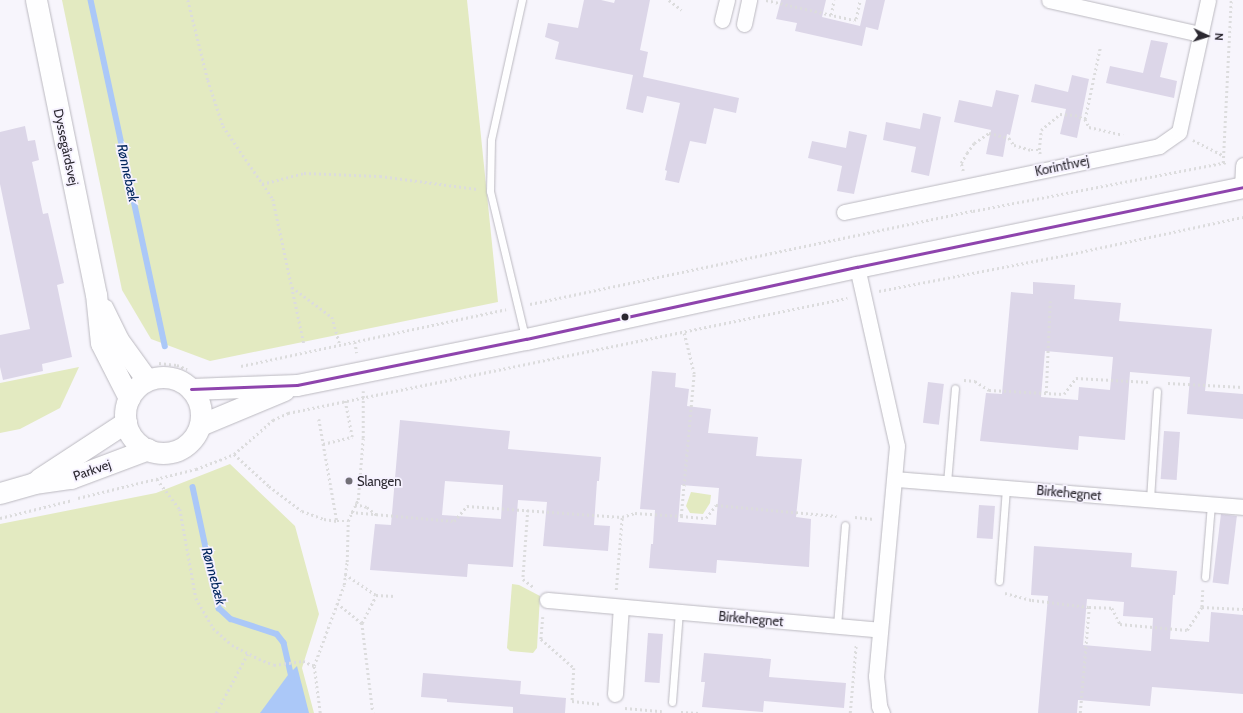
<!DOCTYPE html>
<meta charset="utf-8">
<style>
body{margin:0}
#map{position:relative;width:1243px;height:713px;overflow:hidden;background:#f7f5fc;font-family:Cabin,sans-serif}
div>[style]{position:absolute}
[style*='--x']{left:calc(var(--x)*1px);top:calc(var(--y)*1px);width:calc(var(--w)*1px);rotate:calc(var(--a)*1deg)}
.green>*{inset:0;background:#e3eac1}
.water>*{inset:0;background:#abc8f8}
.stream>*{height:5.5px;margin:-2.75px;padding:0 2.75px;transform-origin:2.75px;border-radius:2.75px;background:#abc8f8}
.building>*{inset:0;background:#dcd6e8;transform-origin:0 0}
.path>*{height:2.5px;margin-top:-1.25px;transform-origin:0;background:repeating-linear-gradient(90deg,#dcdcdd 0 2px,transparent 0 5px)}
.roads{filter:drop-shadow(0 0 1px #bbb9c0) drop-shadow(0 0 1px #bbb9c0)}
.lane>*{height:7px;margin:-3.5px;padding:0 3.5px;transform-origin:3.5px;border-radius:3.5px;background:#fefeff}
.street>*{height:15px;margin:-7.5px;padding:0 7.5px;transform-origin:7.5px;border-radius:7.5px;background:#fefeff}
.secondary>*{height:21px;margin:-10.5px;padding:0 10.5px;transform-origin:10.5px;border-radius:10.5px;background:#fefeff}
.secondary>.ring{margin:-10.5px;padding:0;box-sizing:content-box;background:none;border:21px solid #fefeff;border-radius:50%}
.bus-1>*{height:3px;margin:-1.5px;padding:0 1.5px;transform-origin:1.5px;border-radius:1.5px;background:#8e44ad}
.dots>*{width:11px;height:11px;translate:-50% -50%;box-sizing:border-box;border:2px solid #f6f2ff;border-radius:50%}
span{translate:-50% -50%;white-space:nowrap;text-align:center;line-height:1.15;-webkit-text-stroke:3.5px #f6f2ff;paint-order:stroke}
.street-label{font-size:13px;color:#2b2830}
.poi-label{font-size:13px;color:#2b2830}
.left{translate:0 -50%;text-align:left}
.water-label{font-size:14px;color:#01255d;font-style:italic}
.north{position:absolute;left:1187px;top:16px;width:40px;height:40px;-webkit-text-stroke:3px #f6f2ff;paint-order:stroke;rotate:94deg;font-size:11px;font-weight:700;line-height:16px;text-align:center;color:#2b2830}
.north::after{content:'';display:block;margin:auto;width:14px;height:18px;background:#2b2830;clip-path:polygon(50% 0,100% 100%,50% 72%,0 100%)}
</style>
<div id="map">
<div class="green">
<i style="clip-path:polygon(62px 0,467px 0,498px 302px,210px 361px,151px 339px,122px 290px)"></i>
<i style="clip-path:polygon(79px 367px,60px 408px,20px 429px,0 433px,0 383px)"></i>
<i style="clip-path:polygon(230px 464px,295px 526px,319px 614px,302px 668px,314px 713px,0 713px,0 524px,156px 493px)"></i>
<i style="clip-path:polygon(691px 492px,711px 495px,710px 503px,703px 514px,690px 513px,686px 506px)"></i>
<i style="clip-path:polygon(512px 584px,519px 585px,540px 596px,537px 648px,533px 653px,510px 651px,507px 648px)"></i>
</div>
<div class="water">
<i style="clip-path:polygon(297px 666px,309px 713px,260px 713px,288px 675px)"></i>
</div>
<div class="stream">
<i style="--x:91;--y:0;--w:354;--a:77.9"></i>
<i style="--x:193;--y:487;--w:124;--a:77.9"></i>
<i style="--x:219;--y:608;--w:16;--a:43"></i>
<i style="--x:231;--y:619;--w:48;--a:18.1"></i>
<i style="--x:277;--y:634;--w:11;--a:52"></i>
<i style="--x:284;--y:643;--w:36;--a:77"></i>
</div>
<div class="building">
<i style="clip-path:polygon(584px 0,601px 0,614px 3px,615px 0,650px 0,640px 50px,648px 52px,643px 77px,739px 98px,736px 113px,714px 108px,706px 144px,690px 141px,679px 183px,665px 180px,667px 171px,665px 170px,680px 103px,647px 96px,643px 113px,626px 109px,633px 75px,555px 59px,559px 42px,545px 37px,548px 23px,578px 28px)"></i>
<i style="clip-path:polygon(781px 0,826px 0,822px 17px,860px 26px,866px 0,885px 0,878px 30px,866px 27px,862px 46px,795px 31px,797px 23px,776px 19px)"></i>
<i style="clip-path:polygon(1151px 40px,1168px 43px,1160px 77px,1177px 81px,1174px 98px,1106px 83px,1110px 66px,1143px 73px)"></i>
<i style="clip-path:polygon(1072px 75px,1089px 79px,1077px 138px,1060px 134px,1066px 109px,1031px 102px,1035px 84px,1068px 92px)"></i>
<i style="clip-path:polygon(996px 90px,1019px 95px,1010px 135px,1007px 134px,1003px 157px,986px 154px,991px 130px,954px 122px,959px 100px,992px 107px)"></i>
<i style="clip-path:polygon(923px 113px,941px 117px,929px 176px,911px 172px,916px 147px,883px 140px,886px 122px,920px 129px)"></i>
<i style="clip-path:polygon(25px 126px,28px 141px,35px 140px,39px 160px,32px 162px,43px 214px,48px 213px,64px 283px,57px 285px,72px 357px,42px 364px,43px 371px,3px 380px,0 367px,0 335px,30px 329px,0 184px,0 132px)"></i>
<i style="clip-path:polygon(849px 131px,867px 135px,854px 194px,837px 191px,842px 166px,808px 158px,812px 141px,846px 148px)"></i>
<i style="clip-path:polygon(evenodd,1033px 282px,1075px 285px,1074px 299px,1121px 303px,1119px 321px,1212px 329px,1205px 391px,1243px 394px,1243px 419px,1187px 414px,1190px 377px,1130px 372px,1125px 440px,1079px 436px,1078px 450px,980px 441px,986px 393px,1002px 394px,1011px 292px,1033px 294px,1033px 282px,1045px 351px,1113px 357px,1110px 390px,1079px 387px,1078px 400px,1041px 397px,1045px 351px)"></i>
<i style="clip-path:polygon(evenodd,652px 371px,676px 373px,675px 387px,689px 389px,687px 406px,711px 409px,708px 433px,758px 437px,756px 456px,802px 459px,796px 517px,811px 519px,809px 567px,717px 560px,716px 573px,649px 568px,651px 544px,653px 544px,655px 510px,640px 509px,652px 371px,681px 485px,719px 488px,716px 525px,678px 522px,681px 485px)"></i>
<i style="left:928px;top:382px;width:16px;height:41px;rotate:7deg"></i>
<i style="clip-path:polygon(evenodd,400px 420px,510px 431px,508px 449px,601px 457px,599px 481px,597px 481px,594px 525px,610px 526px,608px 551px,543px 546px,547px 502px,518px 500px,513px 567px,468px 564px,467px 577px,370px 570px,375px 524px,391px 525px,400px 420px,445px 481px,503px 485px,501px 519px,442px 515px,445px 481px)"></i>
<i style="left:1164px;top:431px;width:16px;height:48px;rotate:4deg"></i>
<i style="left:979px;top:505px;width:16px;height:33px;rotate:4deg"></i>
<i style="left:1221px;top:514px;width:16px;height:69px;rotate:7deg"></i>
<i style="clip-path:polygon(evenodd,1034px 546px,1132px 553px,1131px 567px,1177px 571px,1175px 595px,1173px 595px,1170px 639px,1209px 642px,1211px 612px,1243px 615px,1243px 694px,1152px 687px,1150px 706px,1078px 700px,1077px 713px,1038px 713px,1048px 596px,1031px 595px,1034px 546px,1087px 599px,1124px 602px,1123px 616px,1153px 618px,1151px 651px,1083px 645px,1087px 599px)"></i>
<i style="left:648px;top:633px;width:15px;height:49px;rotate:4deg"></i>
<i style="clip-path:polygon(704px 653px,771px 659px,769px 677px,846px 683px,844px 708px,764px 701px,763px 712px,702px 707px,705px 682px,701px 682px)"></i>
<i style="clip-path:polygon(423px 673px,521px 681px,520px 694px,566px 698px,565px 713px,513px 713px,513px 707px,447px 702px,447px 699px,421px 697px)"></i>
</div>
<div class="path">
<i style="--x:188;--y:0;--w:82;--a:76"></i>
<i style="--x:208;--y:80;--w:48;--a:71.9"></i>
<i style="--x:223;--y:126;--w:88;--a:55.6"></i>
<i style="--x:273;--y:199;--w:147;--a:77.9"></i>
<i style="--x:669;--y:0;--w:16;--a:38"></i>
<i style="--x:766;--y:0;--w:90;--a:12.8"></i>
<i style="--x:854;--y:20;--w:2;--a:-27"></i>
<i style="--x:856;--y:19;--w:19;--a:-78"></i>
<i style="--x:831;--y:15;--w:15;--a:-79"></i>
<i style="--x:1085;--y:119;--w:73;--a:-78.1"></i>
<i style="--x:1193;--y:140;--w:35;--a:27"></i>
<i style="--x:1040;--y:154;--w:4;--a:-104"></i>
<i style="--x:1039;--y:150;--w:20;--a:-84"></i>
<i style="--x:1041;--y:130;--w:25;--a:-40"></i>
<i style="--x:1060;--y:114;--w:15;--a:4"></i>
<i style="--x:1075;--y:115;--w:11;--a:22"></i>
<i style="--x:1085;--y:119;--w:9;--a:63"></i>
<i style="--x:1089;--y:127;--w:35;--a:13"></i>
<i style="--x:1223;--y:163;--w:163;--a:-87.2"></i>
<i style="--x:963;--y:171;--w:8;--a:-104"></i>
<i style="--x:961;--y:163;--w:12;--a:-59"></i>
<i style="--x:967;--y:153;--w:12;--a:-55"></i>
<i style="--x:974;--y:143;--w:18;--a:-34"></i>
<i style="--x:989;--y:133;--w:21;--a:14"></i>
<i style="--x:1009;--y:138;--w:9;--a:54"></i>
<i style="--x:1014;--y:145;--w:18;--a:16"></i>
<i style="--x:1031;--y:150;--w:8;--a:0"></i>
<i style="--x:262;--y:184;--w:43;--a:-14.7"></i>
<i style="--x:304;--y:173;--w:76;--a:2.3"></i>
<i style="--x:380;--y:176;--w:98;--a:7.6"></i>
<i style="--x:292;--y:287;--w:50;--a:36.9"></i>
<i style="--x:332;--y:317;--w:29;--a:74"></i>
<i style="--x:879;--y:291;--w:190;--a:-10.9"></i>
<i style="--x:1066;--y:255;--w:181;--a:-12.1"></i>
<i style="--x:530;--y:304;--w:453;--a:-11.9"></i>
<i style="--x:973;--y:211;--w:259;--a:-10.9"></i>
<i style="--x:355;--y:342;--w:11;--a:80"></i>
<i style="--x:159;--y:363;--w:18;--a:6"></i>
<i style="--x:177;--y:365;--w:11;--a:22"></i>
<i style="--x:241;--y:366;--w:271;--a:-12.1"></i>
<i style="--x:964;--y:380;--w:11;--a:5"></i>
<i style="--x:975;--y:381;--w:17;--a:33"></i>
<i style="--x:989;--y:390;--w:75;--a:3.1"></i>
<i style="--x:1064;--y:394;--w:20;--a:-53"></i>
<i style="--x:1076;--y:378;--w:73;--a:3.1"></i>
<i style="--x:1168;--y:383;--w:75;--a:3.1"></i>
<i style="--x:1046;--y:393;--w:92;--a:-87.5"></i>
<i style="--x:319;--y:419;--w:104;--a:80"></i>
<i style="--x:337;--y:521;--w:11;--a:0"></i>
<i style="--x:323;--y:444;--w:30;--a:-14"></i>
<i style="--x:352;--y:437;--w:37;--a:-101"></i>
<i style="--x:234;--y:454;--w:47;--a:42.4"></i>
<i style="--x:269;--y:486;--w:41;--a:37.1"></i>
<i style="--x:302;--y:511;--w:23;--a:20"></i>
<i style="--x:324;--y:519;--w:13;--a:9"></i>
<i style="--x:157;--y:479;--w:38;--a:53"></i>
<i style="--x:180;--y:509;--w:90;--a:79.8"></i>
<i style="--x:196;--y:598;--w:34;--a:60"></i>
<i style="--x:213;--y:628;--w:25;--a:42"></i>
<i style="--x:232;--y:645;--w:30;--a:27"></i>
<i style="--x:259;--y:659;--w:16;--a:22"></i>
<i style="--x:274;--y:665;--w:29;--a:-8"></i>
<i style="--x:303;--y:661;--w:12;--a:24"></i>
<i style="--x:78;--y:498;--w:122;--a:-13.8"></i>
<i style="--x:196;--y:469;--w:26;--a:-21"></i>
<i style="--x:220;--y:460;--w:15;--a:-23"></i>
<i style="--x:234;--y:454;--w:52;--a:-41.1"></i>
<i style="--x:273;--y:420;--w:17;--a:-25"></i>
<i style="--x:288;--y:413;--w:571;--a:-11.62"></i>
<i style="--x:355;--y:504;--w:12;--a:14"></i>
<i style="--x:367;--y:507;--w:13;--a:39"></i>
<i style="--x:528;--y:510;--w:69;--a:94.1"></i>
<i style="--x:523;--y:579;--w:15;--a:37"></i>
<i style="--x:351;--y:512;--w:103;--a:5"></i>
<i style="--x:454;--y:521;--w:20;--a:-49"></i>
<i style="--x:467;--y:506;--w:155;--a:4.1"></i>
<i style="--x:681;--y:516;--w:25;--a:5"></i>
<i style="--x:706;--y:518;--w:16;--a:-52"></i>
<i style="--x:716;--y:505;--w:121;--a:5.2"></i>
<i style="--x:855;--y:517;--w:19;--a:6"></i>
<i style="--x:0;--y:518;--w:75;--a:-13.9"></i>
<i style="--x:345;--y:574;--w:37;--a:34"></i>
<i style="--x:376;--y:595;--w:19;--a:3"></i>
<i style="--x:616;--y:590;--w:73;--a:-85.3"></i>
<i style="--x:622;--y:517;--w:14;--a:-17"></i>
<i style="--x:635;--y:513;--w:46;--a:3.7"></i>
<i style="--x:681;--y:516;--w:143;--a:-84.8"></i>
<i style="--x:694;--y:374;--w:42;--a:-103.7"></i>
<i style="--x:1203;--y:590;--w:17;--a:93"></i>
<i style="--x:1202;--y:607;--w:41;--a:2.8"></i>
<i style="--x:1005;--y:593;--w:28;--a:15"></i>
<i style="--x:1032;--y:600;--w:57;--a:7"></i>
<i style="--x:337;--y:603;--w:32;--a:39"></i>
<i style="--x:362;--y:623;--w:91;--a:83"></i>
<i style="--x:543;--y:617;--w:22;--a:95"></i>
<i style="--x:541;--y:639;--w:44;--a:41.3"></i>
<i style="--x:574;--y:668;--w:33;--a:93"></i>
<i style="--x:572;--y:701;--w:29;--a:6"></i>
<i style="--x:362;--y:623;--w:31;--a:-63"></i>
<i style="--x:625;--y:708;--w:37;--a:5"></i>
<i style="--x:681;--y:712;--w:19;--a:3"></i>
<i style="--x:216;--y:713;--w:68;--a:-61.9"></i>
<i style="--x:320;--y:713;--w:47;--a:-97.3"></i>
<i style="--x:314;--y:666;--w:86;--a:-69.7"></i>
<i style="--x:344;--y:585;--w:23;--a:-83"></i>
<i style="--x:347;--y:562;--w:41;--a:-88.6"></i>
<i style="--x:348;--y:521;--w:23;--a:-65"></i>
<i style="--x:358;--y:500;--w:62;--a:-85.4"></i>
<i style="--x:363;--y:438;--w:47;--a:-90"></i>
<i style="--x:850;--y:713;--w:69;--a:-85"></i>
<i style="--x:1080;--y:713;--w:106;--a:-85.1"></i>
<i style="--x:1089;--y:607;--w:23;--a:2"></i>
<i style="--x:1112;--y:608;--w:18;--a:63"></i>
<i style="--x:1120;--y:624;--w:67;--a:5.1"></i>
<i style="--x:1187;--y:630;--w:27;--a:-57"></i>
</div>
<div class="roads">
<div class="lane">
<i style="--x:522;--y:0;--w:143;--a:102.5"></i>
<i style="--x:491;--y:140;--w:51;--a:91.1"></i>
<i style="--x:490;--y:191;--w:150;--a:76.5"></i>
<i style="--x:947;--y:483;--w:95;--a:-85.2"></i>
<i style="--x:1150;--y:499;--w:108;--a:-86.3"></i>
<i style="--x:1205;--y:577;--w:73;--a:-85.3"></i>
<i style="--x:999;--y:581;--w:93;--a:-85.7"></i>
<i style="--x:837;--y:626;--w:101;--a:-85.5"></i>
<i style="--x:672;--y:702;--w:90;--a:-85.6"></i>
</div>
<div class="street">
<i style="--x:1049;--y:0;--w:155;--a:12.7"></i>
<i style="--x:722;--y:20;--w:21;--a:-76"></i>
<i style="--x:744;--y:24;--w:25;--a:-78"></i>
<i style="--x:1242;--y:187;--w:22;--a:-87"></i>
<i style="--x:844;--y:212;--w:322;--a:-11.8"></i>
<i style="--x:1159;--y:146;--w:24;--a:-35"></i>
<i style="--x:1179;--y:132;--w:135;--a:-77.6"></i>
<i style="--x:857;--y:267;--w:183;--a:77.4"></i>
<i style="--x:897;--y:446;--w:231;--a:95.2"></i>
<i style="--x:876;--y:676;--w:30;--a:84"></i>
<i style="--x:879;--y:706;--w:8;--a:67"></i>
<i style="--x:895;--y:479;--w:349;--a:4.6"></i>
<i style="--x:547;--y:600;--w:334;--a:5.1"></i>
<i style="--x:615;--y:694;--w:87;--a:-86.1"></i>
</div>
<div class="secondary">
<i style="--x:36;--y:0;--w:300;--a:78.5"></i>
<i style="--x:96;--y:294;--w:49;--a:84.2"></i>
<i style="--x:101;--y:343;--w:62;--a:63"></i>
<i style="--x:103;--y:309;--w:34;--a:64"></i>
<i style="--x:118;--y:340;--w:49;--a:54.1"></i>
<i class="ring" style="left:125px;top:377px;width:55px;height:55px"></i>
<i style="--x:191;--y:389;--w:106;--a:-2.2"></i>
<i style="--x:297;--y:385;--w:234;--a:-11.4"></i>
<i style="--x:526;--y:339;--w:339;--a:-12.3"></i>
<i style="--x:857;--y:267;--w:394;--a:-11.7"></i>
<i style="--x:200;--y:425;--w:91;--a:-22.6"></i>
<i style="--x:39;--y:479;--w:104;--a:-33.2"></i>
<i style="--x:0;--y:493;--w:35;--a:-16"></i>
<i style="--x:34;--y:483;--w:37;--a:-8"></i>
<i style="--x:71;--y:478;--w:82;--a:-20.6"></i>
</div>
</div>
<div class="bus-1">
<i style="--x:191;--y:389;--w:106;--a:-2.2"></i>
<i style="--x:297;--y:385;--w:234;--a:-11.4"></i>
<i style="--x:526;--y:339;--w:339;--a:-12.3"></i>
<i style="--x:857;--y:267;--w:394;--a:-11.7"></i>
</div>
<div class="dots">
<i style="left:625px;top:317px;background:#2b2830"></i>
<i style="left:349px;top:481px;background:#727077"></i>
</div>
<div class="street-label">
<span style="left:66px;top:147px;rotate:78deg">Dyssegårdsvej</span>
<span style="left:1062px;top:166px;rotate:-12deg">Korinthvej</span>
<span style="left:92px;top:470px;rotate:-19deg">Parkvej</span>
<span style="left:1069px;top:493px;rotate:5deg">Birkehegnet</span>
<span style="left:751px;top:619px;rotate:5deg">Birkehegnet</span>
</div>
<div class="poi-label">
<span class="left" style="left:357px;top:481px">Slangen</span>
</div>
<div class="water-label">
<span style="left:128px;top:173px;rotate:78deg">Rønnebæk</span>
<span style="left:214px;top:576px;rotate:75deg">Rønnebæk</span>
</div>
<div class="north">N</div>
</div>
